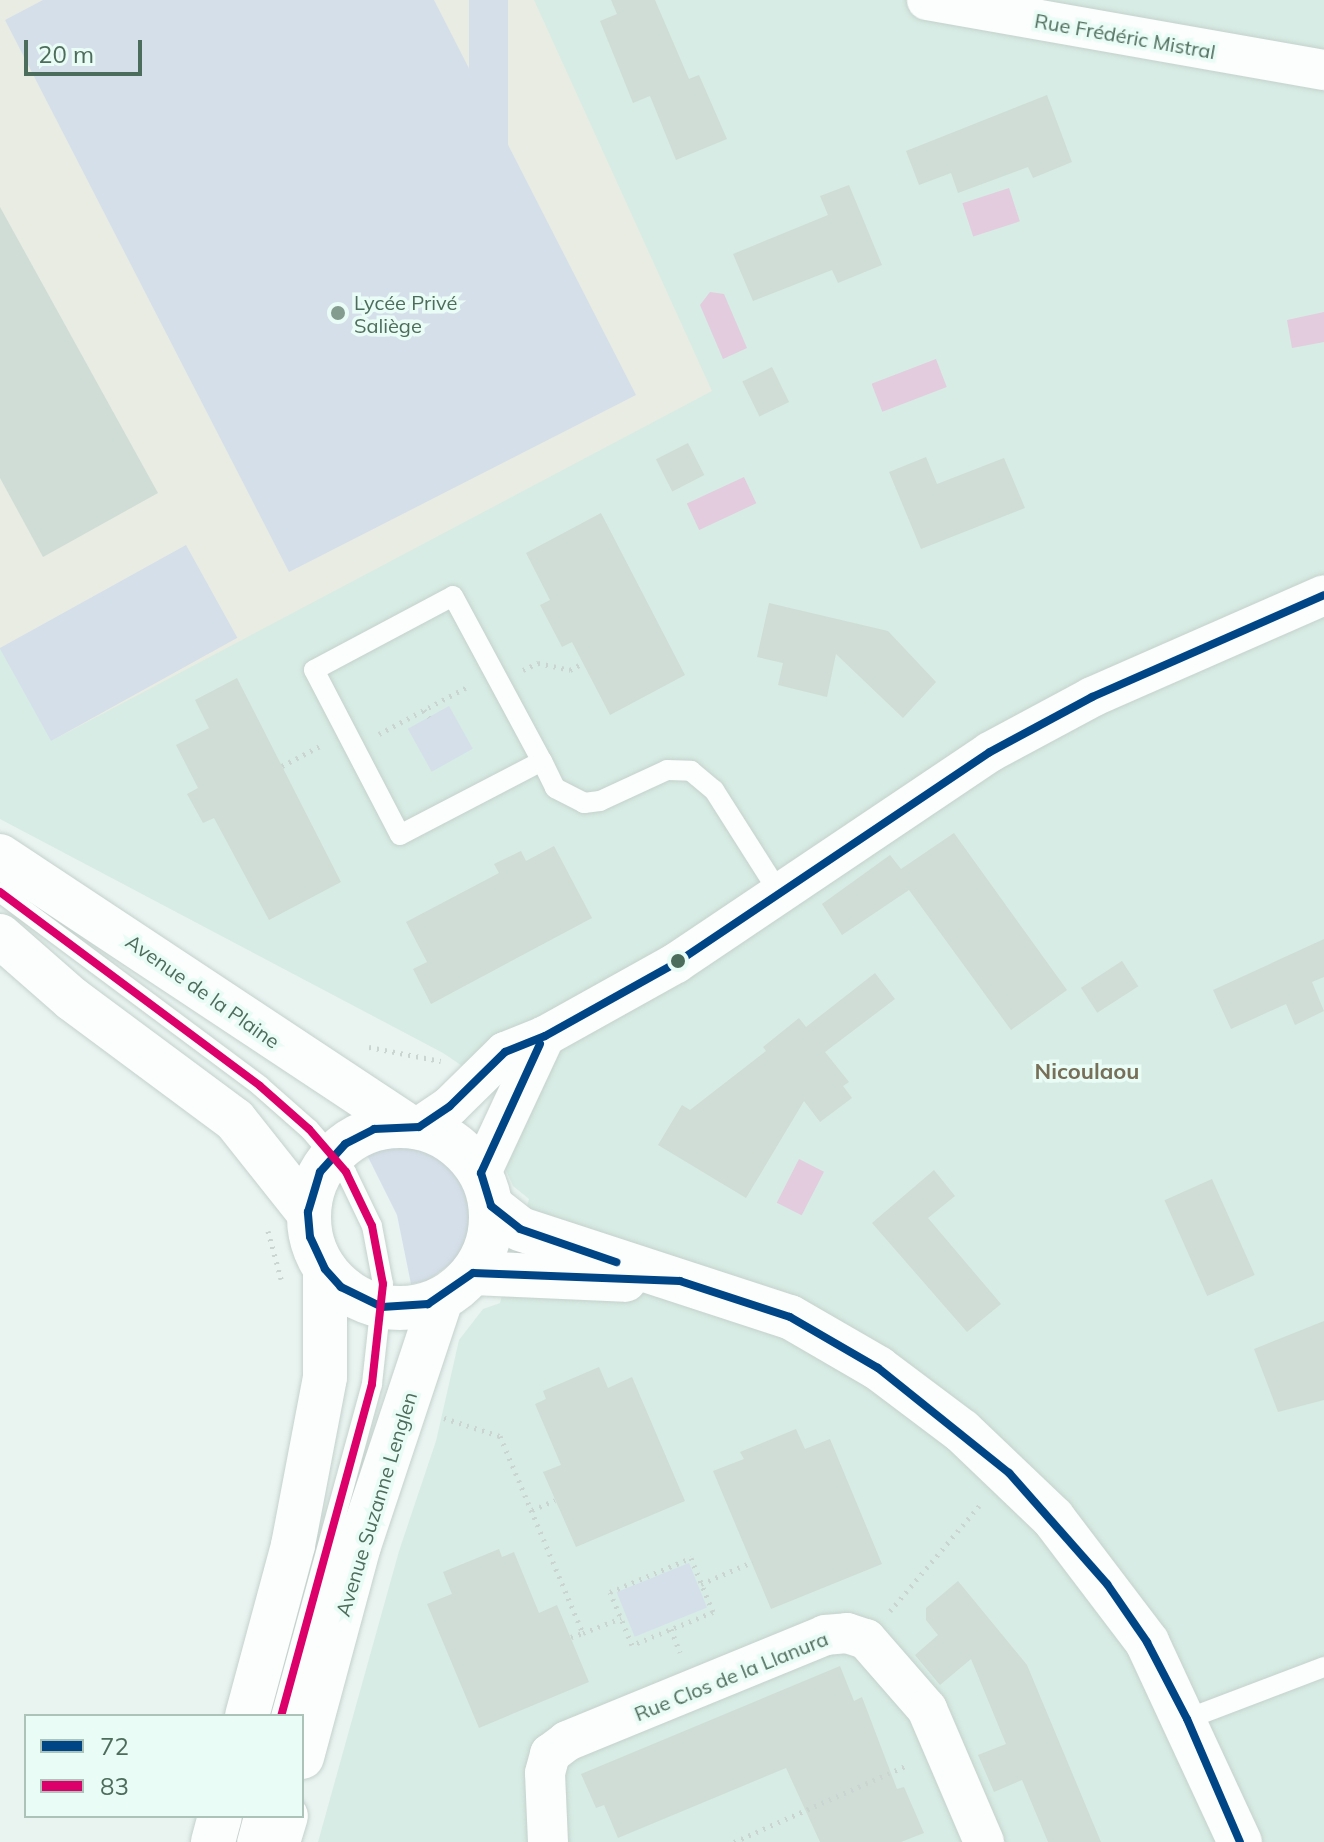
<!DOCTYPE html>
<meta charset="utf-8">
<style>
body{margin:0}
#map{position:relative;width:1324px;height:1842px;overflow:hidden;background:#e9f4f1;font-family:Mulish,sans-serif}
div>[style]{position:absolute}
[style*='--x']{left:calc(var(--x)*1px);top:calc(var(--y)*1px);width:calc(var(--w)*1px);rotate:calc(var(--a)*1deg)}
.residential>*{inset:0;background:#d7ece4}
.education>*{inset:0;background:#e9ece2}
.green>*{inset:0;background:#d5dfea;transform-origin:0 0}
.water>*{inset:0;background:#e2ccde;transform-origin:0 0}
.building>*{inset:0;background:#cfddd6;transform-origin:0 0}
.path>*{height:5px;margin-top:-2.5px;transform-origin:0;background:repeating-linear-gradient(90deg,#cad4d0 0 2px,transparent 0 8px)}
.roads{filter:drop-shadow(0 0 2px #c4d1cc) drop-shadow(0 0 2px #c4d1cc)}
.lane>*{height:20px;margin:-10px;padding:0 10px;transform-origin:10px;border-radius:10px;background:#fcfdfd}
.street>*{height:40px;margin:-20px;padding:0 20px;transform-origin:20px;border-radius:20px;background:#fcfdfd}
.secondary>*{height:44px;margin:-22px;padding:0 22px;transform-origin:22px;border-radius:22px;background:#fcfdfd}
.secondary>.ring{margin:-22px;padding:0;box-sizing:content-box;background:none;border:44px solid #fcfdfd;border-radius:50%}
.bus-1>*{height:8px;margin:-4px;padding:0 4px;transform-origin:4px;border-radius:4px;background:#004687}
.bus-2>*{height:8px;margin:-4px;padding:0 4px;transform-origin:4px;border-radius:4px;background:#dc006b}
.dots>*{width:22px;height:22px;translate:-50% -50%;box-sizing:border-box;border:4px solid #e9fcf6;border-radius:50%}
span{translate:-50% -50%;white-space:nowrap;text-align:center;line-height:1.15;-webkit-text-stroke:7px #e9fcf6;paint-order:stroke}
.street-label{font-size:20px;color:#4d6d5c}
.poi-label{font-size:20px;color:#4d6d5c}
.left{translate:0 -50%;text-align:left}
.neighbourhood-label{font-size:22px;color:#776f58;font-weight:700}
.legend{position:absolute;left:24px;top:1714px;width:280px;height:104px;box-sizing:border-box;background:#e9fcf6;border:2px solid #abc3b8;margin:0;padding:10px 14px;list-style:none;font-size:24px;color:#4d6d5c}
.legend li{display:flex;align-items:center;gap:16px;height:40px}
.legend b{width:40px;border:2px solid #abc3b8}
.scale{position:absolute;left:24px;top:40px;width:118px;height:36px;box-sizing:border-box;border:4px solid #4d6d5c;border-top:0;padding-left:10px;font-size:24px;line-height:28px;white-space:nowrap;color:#4d6d5c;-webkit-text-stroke:6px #e9fcf6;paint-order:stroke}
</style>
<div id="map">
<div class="residential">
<i style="clip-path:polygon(0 0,1324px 0,1324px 1842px,318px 1842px,399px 1551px,436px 1441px,459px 1340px,483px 1309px,500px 1303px,529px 1199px,513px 1186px,501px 1159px,514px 1101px,443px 1053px,0 819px)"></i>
</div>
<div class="education">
<i style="clip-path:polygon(0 0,534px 0,712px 391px,53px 740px,0 647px)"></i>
</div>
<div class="green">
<i style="clip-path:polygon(43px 0,434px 0,636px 395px,289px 572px,5px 20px)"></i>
<i style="left:469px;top:0;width:39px;height:392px"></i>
<i style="left:186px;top:545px;width:106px;height:213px;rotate:61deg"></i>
<i style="left:449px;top:706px;width:49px;height:47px;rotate:61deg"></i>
<i style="clip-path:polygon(392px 1146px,415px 1147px,446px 1161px,463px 1181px,472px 1208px,467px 1240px,456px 1260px,427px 1281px,411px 1284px,397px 1215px,367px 1155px)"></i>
<i style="left:689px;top:1563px;width:48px;height:78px;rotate:68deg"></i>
</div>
<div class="water">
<i style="left:1009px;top:188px;width:35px;height:49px;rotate:72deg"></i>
<i style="clip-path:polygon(710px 292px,724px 294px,747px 348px,723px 359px,700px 305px)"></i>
<i style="clip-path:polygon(1324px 312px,1324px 342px,1292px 348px,1287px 320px)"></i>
<i style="left:936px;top:359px;width:30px;height:69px;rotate:69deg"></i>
<i style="left:744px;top:477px;width:29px;height:63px;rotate:65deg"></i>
<i style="left:799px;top:1159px;width:28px;height:49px;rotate:27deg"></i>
</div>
<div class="building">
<i style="clip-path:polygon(611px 0,655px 0,689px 79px,699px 75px,727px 139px,676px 160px,650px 96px,633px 103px,600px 21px,617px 14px)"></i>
<i style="clip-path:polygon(1047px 95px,1072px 162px,1033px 178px,1028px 167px,958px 193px,951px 173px,919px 185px,906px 151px)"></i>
<i style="clip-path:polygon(849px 185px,882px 265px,838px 283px,832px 270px,753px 301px,733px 254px,828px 215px,820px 196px)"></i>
<i style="clip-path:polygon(0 207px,158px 493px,43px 557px,0 478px)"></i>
<i style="left:772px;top:367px;width:39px;height:33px;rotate:64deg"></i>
<i style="left:688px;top:443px;width:36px;height:36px;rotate:63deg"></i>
<i style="clip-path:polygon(926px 457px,937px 484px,1004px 458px,1025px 508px,921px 549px,889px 472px)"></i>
<i style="clip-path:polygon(601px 513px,685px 675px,610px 715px,572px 642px,562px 647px,540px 605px,550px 600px,526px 553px)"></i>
<i style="clip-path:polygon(769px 603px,888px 631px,936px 682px,903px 718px,836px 654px,827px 697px,778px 685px,783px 663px,757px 657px)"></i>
<i style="clip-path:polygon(237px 678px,341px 882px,269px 920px,214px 818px,203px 823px,187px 794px,198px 788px,176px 745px,209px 728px,195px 700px)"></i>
<i style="clip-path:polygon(954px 833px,1067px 990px,1011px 1030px,909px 890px,842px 935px,822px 904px,890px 855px,901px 869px)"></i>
<i style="clip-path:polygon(554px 846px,592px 918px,431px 1004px,413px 969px,427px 962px,406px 922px,499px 873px,494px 864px,521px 851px,526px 861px)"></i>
<i style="clip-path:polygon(1324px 939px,1324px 977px,1312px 982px,1324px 1011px,1295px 1025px,1286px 1004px,1231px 1029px,1213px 990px)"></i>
<i style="left:1122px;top:961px;width:30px;height:49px;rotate:57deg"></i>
<i style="clip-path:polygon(875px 973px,895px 999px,825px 1052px,849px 1082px,843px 1086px,852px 1098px,820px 1122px,804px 1101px,746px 1198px,658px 1145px,682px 1105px,690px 1110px,766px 1051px,763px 1047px,799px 1018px,806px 1027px)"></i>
<i style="clip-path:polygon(934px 1170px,955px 1196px,928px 1218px,1001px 1304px,967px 1332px,872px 1223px)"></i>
<i style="left:1212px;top:1179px;width:105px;height:52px;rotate:66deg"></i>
<i style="clip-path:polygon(1324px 1321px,1324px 1400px,1278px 1412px,1254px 1349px)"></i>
<i style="clip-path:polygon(599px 1367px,608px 1388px,632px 1377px,685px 1501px,576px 1547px,543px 1472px,561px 1465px,535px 1404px,546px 1399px,543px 1391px)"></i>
<i style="clip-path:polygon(796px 1429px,805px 1449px,830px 1439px,882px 1564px,771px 1609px,713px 1471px,744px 1459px,740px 1452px)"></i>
<i style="clip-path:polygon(499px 1549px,502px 1557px,514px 1552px,539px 1613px,557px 1605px,589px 1682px,479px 1728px,427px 1604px,452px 1594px,443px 1572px)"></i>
<i style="clip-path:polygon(958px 1581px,1027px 1665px,1101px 1842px,1048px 1842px,1022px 1780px,994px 1792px,978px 1755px,1006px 1744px,971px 1659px,940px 1685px,915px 1655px,938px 1635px,926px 1620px,926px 1608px)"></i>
<i style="clip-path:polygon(840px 1666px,854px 1701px,862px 1697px,897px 1789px,904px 1787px,924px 1833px,901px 1842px,820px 1842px,786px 1768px,618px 1838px,604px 1805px,596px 1808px,581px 1774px)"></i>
</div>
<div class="path">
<i style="--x:523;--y:670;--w:17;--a:-25"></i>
<i style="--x:538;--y:663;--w:33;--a:12"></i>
<i style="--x:570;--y:670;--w:15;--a:-28"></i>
<i style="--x:424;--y:710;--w:9;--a:54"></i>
<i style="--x:379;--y:734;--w:102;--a:-28.1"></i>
<i style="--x:282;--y:766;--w:43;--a:-27.8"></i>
<i style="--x:369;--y:1047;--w:73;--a:11"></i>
<i style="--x:268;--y:1231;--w:50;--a:74.8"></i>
<i style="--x:444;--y:1418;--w:59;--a:17.8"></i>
<i style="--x:500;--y:1436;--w:214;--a:67.2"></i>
<i style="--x:583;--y:1633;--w:41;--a:-21.5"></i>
<i style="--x:532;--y:1510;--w:25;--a:-23"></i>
<i style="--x:691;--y:1558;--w:58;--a:67.8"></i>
<i style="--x:713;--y:1612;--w:87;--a:157.8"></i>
<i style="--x:632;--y:1645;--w:57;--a:-112.5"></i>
<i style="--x:610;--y:1592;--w:88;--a:-22.8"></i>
<i style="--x:701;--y:1584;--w:56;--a:-23.3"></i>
<i style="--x:890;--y:1611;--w:138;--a:-49.7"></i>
<i style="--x:671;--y:1629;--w:25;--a:69"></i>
<i style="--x:571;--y:1637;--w:13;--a:-18"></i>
<i style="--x:734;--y:1842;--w:190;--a:-23.9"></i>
</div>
<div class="roads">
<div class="lane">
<i style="--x:453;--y:596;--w:187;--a:61.7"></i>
<i style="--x:542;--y:761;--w:160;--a:152.5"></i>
<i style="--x:400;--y:835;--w:186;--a:-117.5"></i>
<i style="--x:314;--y:670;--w:157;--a:-28"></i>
<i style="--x:542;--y:761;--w:30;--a:64"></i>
<i style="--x:555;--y:788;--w:33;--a:27"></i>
<i style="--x:584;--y:803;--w:16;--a:-7"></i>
<i style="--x:600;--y:801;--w:74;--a:-24.8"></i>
<i style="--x:667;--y:770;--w:24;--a:2"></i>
<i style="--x:691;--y:771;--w:30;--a:40"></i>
<i style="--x:714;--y:790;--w:123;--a:57.6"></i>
<i style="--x:0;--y:892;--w:324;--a:36.7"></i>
<i style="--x:260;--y:1086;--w:65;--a:41.3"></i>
<i style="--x:309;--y:1129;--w:57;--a:49.3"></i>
<i style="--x:346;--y:1172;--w:60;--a:64.3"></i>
<i style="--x:372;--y:1226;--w:59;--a:79.3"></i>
<i style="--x:383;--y:1284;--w:101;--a:96.3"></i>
<i style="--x:372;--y:1384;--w:344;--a:105.3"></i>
<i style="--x:1187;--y:1719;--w:147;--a:-20.8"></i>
<i style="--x:247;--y:1842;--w:27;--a:-75"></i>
</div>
<div class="street">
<i style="--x:927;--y:0;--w:403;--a:10"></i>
<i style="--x:419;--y:1127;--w:37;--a:-34"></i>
<i style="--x:450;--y:1106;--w:77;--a:-44.5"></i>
<i style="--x:505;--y:1052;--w:43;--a:-21.8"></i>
<i style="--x:545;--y:1036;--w:150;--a:-29.1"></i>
<i style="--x:676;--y:963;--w:378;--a:-33.9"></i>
<i style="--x:990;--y:752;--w:116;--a:-28.3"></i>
<i style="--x:1092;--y:697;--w:253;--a:-23.7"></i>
<i style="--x:481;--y:1173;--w:151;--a:-65"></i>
<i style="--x:548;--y:1842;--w:69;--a:-92.5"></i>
<i style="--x:545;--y:1773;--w:20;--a:-75"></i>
<i style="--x:550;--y:1754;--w:21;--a:-37"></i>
<i style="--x:567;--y:1741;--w:279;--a:-22.3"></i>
<i style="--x:825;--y:1635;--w:22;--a:-5"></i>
<i style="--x:847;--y:1633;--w:20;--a:18"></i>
<i style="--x:866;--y:1639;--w:93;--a:48.9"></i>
<i style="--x:927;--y:1709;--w:145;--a:66.8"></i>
</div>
<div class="secondary">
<i style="--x:0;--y:856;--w:488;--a:33.5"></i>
<i style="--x:0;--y:936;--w:96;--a:41.2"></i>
<i style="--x:72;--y:999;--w:203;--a:36.6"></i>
<i style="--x:235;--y:1120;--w:117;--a:51.6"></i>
<i class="ring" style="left:309px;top:1126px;width:138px;height:138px"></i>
<i style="--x:491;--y:1206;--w:37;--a:38"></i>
<i style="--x:520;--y:1229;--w:284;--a:18.1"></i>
<i style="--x:790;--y:1317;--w:102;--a:30.1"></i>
<i style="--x:878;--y:1368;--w:105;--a:36.9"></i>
<i style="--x:962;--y:1431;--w:126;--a:43.7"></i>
<i style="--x:1053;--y:1518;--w:156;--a:52.8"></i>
<i style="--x:1147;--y:1642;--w:221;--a:65.1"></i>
<i style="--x:473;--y:1273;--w:152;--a:2.6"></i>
<i style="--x:247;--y:1716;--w:177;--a:-74.9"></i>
<i style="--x:293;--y:1545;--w:171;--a:-79.2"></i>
<i style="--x:325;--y:1377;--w:108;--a:-90"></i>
<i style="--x:302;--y:1757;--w:219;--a:-74.9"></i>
<i style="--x:359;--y:1546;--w:260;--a:-71.6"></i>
<i style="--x:213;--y:1842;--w:27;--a:-75"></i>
<i style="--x:278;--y:1842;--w:27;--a:-73"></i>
</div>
</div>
<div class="bus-1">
<i style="--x:540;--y:1044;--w:142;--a:114.6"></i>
<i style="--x:481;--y:1173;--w:34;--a:73"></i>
<i style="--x:491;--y:1206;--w:37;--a:38"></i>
<i style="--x:520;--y:1229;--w:102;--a:19"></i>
<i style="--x:1240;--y:1842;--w:134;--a:-113.3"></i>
<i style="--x:1187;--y:1719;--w:87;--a:-117.5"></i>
<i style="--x:1147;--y:1642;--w:70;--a:-124.6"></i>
<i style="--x:1107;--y:1584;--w:148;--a:-131.4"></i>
<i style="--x:1009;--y:1473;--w:168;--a:-141.3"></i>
<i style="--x:878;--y:1368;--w:102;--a:-149.9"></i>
<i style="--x:790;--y:1317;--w:116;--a:-161.9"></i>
<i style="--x:680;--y:1281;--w:207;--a:-177.8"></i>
<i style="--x:473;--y:1273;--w:55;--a:145.4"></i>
<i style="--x:428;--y:1304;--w:46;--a:176.3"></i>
<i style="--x:382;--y:1307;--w:46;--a:-154"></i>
<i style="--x:341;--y:1287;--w:24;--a:-132"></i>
<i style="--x:325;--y:1269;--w:35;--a:-115"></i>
<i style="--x:310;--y:1237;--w:25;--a:-95"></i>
<i style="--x:308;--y:1212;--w:42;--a:-73.3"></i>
<i style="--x:320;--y:1172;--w:38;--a:-48"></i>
<i style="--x:345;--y:1144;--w:33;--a:-27"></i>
<i style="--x:374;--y:1129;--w:45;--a:-2.5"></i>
<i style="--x:419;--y:1127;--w:37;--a:-34"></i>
<i style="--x:450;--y:1106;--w:77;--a:-44.5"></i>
<i style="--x:505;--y:1052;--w:43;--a:-21.8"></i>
<i style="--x:545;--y:1036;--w:150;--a:-29.1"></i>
<i style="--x:676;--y:963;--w:378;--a:-33.9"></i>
<i style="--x:990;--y:752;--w:116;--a:-28.3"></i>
<i style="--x:1092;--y:697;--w:253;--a:-23.7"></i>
</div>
<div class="bus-2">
<i style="--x:0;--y:892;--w:324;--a:36.7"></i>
<i style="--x:260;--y:1086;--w:65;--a:41.3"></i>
<i style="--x:309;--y:1129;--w:57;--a:49.3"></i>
<i style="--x:346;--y:1172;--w:60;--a:64.3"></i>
<i style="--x:372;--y:1226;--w:59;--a:79.3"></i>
<i style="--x:383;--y:1284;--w:101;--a:96.3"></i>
<i style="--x:372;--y:1384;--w:344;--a:105.3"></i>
</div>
<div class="dots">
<i style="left:338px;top:313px;background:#849c90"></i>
<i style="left:678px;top:961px;background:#4d6d5c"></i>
</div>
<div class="street-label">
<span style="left:1125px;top:36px;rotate:10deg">Rue Frédéric Mistral</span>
<span style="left:203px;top:991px;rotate:35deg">Avenue de la Plaine</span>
<span style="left:376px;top:1504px;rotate:-73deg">Avenue Suzanne Lenglen</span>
<span style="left:731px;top:1676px;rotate:-22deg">Rue Clos de la Llanura</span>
</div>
<div class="poi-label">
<span class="left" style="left:354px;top:314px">Lycée Privé<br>Saliège</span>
</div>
<div class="neighbourhood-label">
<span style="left:1087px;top:1072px">Nicoulaou</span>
</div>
<ul class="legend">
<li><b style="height:10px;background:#004687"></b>72</li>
<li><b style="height:10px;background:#dc006b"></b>83</li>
</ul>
<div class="scale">20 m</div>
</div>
